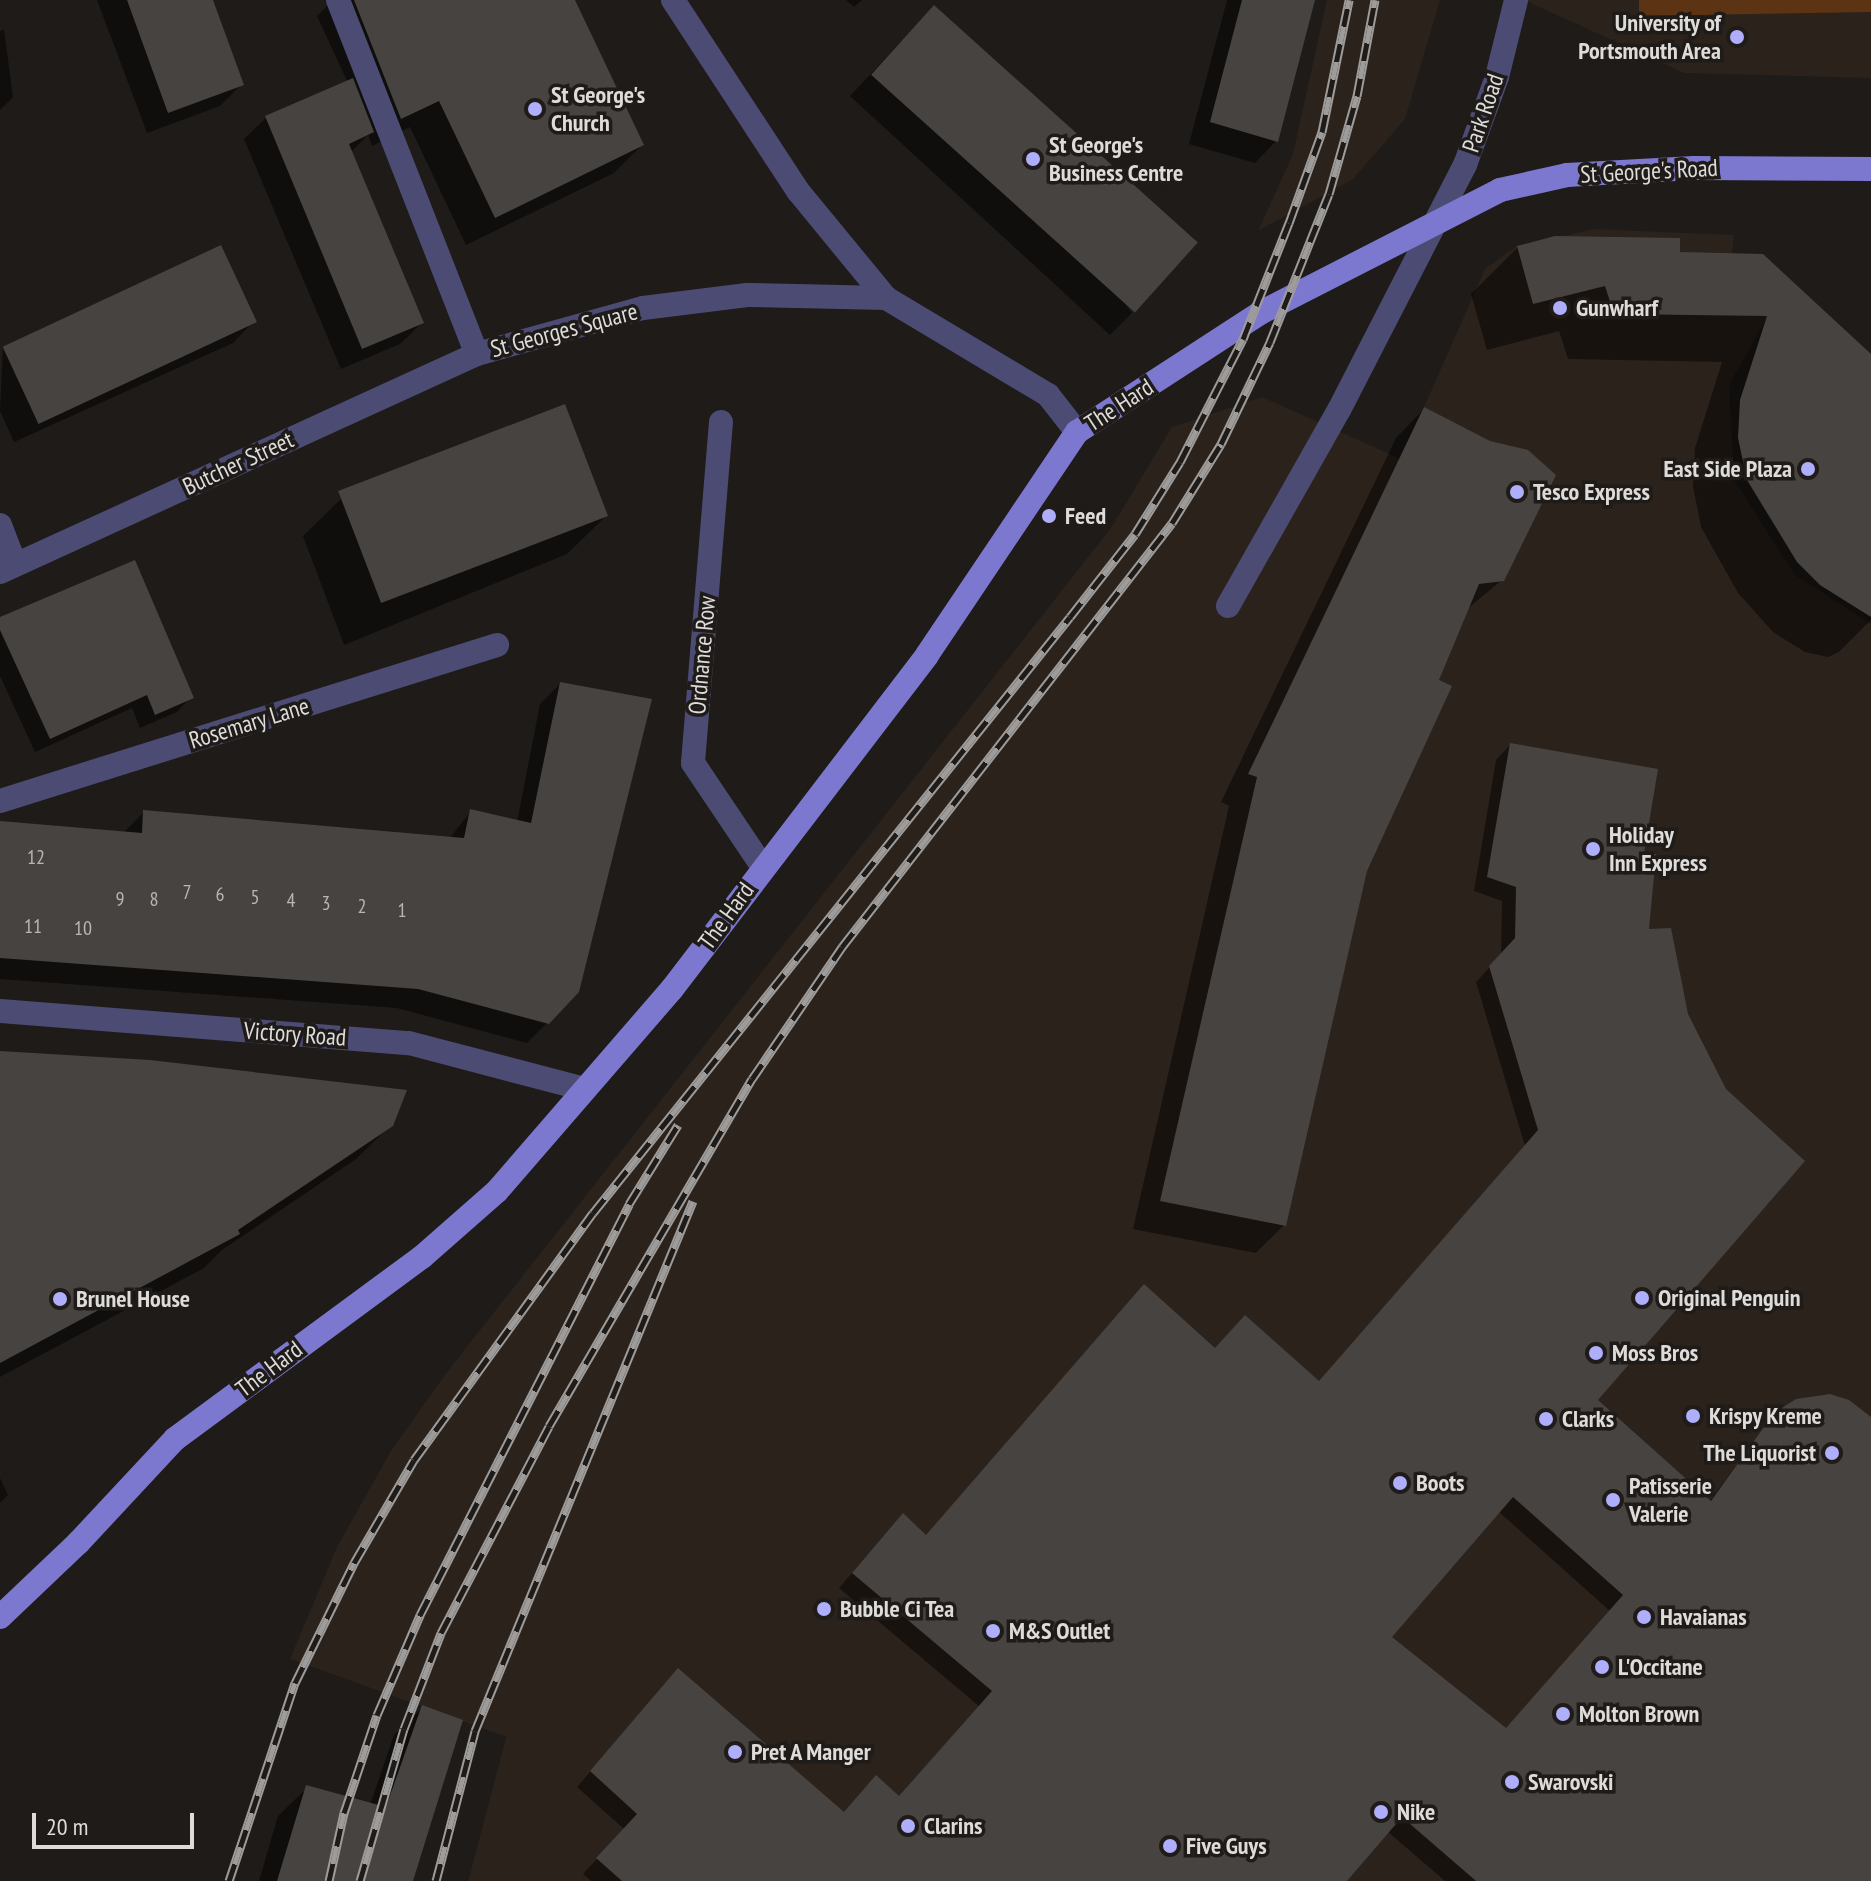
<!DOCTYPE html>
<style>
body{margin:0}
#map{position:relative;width:1871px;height:1881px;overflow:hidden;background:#1e1b18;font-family:"PT Sans Narrow",sans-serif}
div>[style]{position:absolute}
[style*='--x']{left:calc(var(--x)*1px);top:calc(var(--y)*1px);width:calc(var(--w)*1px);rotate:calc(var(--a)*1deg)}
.built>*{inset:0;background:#2b221c}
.green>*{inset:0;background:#5d3413}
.pier>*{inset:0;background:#1e1b18}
.shadow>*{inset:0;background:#0007}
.building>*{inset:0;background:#474340;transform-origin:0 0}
.minor>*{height:24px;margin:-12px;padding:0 12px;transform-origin:12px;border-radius:12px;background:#4c4b74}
.major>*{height:24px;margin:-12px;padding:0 12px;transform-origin:12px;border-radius:12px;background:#7c78cf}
.rail>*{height:9px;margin-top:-4.5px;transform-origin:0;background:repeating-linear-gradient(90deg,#1e1b18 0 18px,#9e9c9a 0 36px);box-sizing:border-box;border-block:2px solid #9e9c9a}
.dots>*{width:22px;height:22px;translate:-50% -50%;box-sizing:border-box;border:4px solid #1e1b18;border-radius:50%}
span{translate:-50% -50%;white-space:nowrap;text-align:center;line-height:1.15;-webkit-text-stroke:7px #1e1b18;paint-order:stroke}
.number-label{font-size:20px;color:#b8b6b4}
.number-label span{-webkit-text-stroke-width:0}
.poi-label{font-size:24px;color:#dedcda;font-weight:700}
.right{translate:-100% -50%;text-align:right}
.left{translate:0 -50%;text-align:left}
.street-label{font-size:24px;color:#dedcda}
.scale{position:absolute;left:32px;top:1813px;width:162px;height:36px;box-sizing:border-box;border:4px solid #dedcda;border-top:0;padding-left:10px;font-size:24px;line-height:28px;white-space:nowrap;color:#dedcda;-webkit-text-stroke:6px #1e1b18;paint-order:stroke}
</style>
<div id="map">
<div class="built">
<i style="clip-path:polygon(1327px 0,1440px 0,1405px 119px,1353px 179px,1258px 231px,1293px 154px)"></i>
<i style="clip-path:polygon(1524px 0,1871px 0,1871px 78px,1684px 73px)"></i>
<i style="clip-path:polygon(1594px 229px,1734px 235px,1732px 254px,1782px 291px,1729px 385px,1734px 480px,1795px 575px,1871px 624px,1871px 1881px,468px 1881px,506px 1737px,290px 1659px,337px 1547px,391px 1451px,444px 1376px,1111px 528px,1172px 427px,1262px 397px,1412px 464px,1424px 407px,1485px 269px,1517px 246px)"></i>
</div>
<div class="green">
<i style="clip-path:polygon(1639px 0,1871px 0,1871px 12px,1639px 16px)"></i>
</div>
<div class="pier">
<i style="clip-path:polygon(290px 1659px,506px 1737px,468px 1881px,193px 1881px)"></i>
</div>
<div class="shadow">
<i style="clip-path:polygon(97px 0,211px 0,242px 84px,220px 106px,147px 133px)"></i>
<i style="clip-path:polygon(333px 0,572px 0,642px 145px,614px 173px,466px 245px,410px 127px,372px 146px,368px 135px,351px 152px,422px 323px,400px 344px,341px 369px,244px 139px,266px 118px,348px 83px,317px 16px)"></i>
<i style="clip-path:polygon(846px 0,862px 0,854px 7px)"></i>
<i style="clip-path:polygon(1227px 0,1313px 0,1276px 141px,1255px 163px,1189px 144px)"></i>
<i style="clip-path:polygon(4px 30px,13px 97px,0 110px,0 31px)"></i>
<i style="clip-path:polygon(912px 30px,1132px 313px,1110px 335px,850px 96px)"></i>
<i style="clip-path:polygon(1518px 247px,1678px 254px,1871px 356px,1871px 620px,1839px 652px,1828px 657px,1805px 652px,1773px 632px,1738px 593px,1701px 527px,1693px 486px,1695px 448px,1722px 362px,1568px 359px,1559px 331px,1487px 350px,1471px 294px)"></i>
<i style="clip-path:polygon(254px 321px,233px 343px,14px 442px,0 411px,3px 346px)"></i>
<i style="clip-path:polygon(1424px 409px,1502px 580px,1466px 610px,1365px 870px,1284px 1225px,1256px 1253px,1133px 1229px,1229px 806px,1221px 802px,1396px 438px)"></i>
<i style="clip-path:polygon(342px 498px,606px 516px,567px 554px,344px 645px,303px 536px)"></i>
<i style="clip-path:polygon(0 619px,191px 697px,177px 712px,140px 728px,132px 708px,35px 752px,0 676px)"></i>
<i style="clip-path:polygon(560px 684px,547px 1023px,527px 1043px,397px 1008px,0 979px,0 823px,124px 832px,144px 812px,449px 839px,471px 811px,517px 822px,540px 704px)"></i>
<i style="clip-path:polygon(evenodd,1510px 745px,1641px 854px,1595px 1400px,1709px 1502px,1775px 1414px,1871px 1420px,1871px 1881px,1445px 1881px,1387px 1831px,1344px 1881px,591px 1881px,583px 1874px,624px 1829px,577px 1787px,664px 1686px,843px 1814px,898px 1798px,980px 1707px,839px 1588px,888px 1531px,925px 1537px,1214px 1350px,1318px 1383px,1525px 1146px,1476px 982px,1501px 955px,1502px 901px,1474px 891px,1496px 760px,1510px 745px,1498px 1511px,1610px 1611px,1505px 1730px,1389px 1638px,1498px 1511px)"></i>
<i style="clip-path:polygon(0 1053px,391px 1125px,356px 1159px,222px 1250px,204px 1268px,0 1377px)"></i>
<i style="clip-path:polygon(0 1478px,8px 1495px,0 1503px)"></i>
<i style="clip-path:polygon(423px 1707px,412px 1881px,259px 1881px,278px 1816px,307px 1788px,370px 1805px,394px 1735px)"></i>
</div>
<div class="building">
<i style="clip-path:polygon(127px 0,213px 0,244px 85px,168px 113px)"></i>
<i style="clip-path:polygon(354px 0,575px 0,644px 145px,495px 218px,439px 101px,401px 119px)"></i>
<i style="clip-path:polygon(1242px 0,1315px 0,1278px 142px,1210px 122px)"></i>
<i style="left:934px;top:5px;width:355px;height:94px;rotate:42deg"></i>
<i style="clip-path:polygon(353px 78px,374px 132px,349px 144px,424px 323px,362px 349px,265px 116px)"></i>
<i style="clip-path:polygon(1555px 236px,1680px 238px,1680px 252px,1763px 254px,1871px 354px,1871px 617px,1820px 585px,1797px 562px,1747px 480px,1738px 438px,1740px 400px,1767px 316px,1614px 314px,1605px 286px,1533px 304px,1517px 246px)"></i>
<i style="left:221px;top:245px;width:85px;height:241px;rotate:65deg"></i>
<i style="left:565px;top:404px;width:120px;height:243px;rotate:69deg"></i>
<i style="clip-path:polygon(1424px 407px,1490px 441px,1528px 450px,1556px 475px,1504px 581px,1479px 584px,1439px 680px,1452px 686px,1367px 871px,1286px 1226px,1160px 1201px,1257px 777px,1248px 774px)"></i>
<i style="clip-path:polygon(135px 560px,194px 698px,155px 715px,147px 695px,50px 739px,0 630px,0 617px)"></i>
<i style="clip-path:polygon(560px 682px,652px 699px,579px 992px,549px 1024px,418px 989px,0 958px,0 821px,142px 833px,143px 810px,464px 838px,470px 809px,531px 823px)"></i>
<i style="clip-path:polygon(evenodd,1510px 743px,1658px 769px,1644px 853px,1656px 854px,1649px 929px,1671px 928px,1688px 1014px,1726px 1089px,1805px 1161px,1598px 1400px,1711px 1501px,1774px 1413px,1796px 1399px,1830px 1394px,1849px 1400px,1871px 1417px,1871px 1881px,1476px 1881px,1402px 1817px,1347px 1881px,622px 1881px,596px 1858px,637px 1814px,590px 1771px,678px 1668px,844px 1812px,876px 1775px,899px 1796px,992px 1691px,852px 1573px,903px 1513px,926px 1535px,1144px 1284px,1215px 1348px,1245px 1315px,1319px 1381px,1538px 1130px,1489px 966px,1515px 938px,1516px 887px,1487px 877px,1510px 743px,1513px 1497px,1623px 1595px,1506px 1728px,1392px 1637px,1513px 1497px)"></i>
<i style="clip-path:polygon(0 1051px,150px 1060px,407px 1090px,393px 1126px,238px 1230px,240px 1234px,0 1363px)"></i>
<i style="clip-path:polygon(422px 1705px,463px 1720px,413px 1881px,277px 1881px,306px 1785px,386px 1807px)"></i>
</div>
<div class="minor">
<i style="--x:338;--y:0;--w:380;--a:68.6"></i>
<i style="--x:673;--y:0;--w:228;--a:56.8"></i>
<i style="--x:798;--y:191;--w:139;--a:50.6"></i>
<i style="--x:721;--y:422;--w:342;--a:94.7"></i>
<i style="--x:693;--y:763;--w:125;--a:56.1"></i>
<i style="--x:0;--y:525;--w:42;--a:69"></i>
<i style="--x:0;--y:572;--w:524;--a:-24.56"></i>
<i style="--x:477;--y:354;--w:172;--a:-15.5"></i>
<i style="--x:643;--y:308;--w:105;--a:-7.1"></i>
<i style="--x:747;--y:295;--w:139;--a:1.2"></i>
<i style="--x:886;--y:298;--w:189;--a:30.9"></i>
<i style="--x:1048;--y:395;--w:47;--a:51.9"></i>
<i style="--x:1228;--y:606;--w:225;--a:-60.5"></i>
<i style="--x:1339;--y:410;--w:276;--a:-62.8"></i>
<i style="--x:1465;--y:165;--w:94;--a:-70"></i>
<i style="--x:1497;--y:77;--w:79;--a:-76.1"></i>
<i style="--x:0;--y:801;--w:521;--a:-17.43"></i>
<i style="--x:0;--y:1011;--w:410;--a:4.5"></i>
<i style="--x:409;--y:1043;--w:181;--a:14.7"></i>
</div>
<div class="major">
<i style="--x:0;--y:1617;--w:108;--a:-43.5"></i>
<i style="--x:78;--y:1543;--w:142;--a:-47"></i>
<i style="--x:175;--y:1439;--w:307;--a:-36.4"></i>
<i style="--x:422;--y:1257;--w:100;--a:-41.3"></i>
<i style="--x:497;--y:1191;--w:267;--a:-49.1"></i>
<i style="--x:672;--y:989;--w:420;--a:-52.6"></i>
<i style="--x:927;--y:655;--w:269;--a:-56.1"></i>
<i style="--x:1077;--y:432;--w:218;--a:-33"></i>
<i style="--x:1260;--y:313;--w:270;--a:-27.1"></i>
<i style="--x:1500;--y:190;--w:69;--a:-12.6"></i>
<i style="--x:1567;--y:175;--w:127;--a:-3.2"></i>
<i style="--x:1694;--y:168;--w:177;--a:0.3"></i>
</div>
<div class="rail">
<i style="--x:229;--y:1881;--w:209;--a:-71.6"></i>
<i style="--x:295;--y:1683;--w:134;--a:-63.8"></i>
<i style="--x:354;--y:1563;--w:119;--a:-59.8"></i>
<i style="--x:414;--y:1460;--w:305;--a:-54.1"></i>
<i style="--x:593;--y:1213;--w:763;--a:-51.33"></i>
<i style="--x:1070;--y:617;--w:105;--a:-51.9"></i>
<i style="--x:1135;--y:534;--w:85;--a:-58"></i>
<i style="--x:1180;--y:462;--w:138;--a:-62.9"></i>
<i style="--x:1243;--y:339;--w:125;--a:-68.4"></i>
<i style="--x:1289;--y:223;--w:97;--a:-70.1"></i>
<i style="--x:1322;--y:132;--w:135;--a:-78.4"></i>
<i style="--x:329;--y:1881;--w:70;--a:-77.6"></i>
<i style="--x:344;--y:1813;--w:103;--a:-71.4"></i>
<i style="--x:377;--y:1715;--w:109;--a:-66.7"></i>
<i style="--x:420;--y:1615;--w:461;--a:-63"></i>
<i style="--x:629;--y:1204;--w:93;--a:-58.2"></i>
<i style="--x:360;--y:1881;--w:158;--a:-73.9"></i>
<i style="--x:404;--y:1729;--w:103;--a:-68.9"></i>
<i style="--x:441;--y:1633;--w:233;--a:-62.4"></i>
<i style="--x:549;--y:1426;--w:402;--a:-59.7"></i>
<i style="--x:752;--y:1079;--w:160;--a:-55.7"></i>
<i style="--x:842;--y:947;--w:537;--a:-52.11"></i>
<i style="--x:1172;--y:523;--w:93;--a:-58.2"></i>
<i style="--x:1221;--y:444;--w:113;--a:-64.3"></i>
<i style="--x:1270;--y:342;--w:159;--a:-68.3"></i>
<i style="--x:1329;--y:194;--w:102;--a:-74.1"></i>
<i style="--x:1357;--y:96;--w:98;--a:-79.4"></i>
<i style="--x:436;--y:1881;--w:155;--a:-75.4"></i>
<i style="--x:475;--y:1731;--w:573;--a:-67.64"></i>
</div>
<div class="dots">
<i style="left:1737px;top:37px;background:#afaefa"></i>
<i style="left:535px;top:109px;background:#afaefa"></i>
<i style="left:1033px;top:159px;background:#afaefa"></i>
<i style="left:1560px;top:308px;background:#afaefa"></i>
<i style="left:1808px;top:469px;background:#afaefa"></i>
<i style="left:1517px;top:492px;background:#afaefa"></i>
<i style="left:1049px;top:516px;background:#afaefa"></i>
<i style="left:1593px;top:849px;background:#afaefa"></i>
<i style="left:1642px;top:1298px;background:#afaefa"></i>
<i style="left:60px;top:1299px;background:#afaefa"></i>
<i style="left:1596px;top:1353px;background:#afaefa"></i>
<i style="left:1693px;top:1416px;background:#afaefa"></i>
<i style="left:1546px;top:1419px;background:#afaefa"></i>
<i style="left:1832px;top:1453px;background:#afaefa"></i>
<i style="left:1400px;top:1483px;background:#afaefa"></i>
<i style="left:1613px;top:1500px;background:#afaefa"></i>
<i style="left:824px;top:1609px;background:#afaefa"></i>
<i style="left:1644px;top:1617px;background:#afaefa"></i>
<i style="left:993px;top:1631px;background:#afaefa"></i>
<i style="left:1602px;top:1667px;background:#afaefa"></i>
<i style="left:1563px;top:1714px;background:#afaefa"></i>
<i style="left:735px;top:1752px;background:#afaefa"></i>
<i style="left:1512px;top:1782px;background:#afaefa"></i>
<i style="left:1381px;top:1812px;background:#afaefa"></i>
<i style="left:908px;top:1826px;background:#afaefa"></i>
<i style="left:1170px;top:1846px;background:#afaefa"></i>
</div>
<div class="number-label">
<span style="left:36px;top:857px">12</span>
<span style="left:187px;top:892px">7</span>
<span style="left:220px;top:894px">6</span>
<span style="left:255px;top:897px">5</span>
<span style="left:120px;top:899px">9</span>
<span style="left:154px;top:899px">8</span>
<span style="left:291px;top:900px">4</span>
<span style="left:326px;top:903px">3</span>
<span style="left:362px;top:906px">2</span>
<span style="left:402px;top:910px">1</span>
<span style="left:33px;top:926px">11</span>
<span style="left:83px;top:928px">10</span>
</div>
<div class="poi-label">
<span class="right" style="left:1721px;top:37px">University of<br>Portsmouth Area</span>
<span class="left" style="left:551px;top:109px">St George's<br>Church</span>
<span class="left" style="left:1049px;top:159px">St George's<br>Business Centre</span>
<span class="left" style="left:1576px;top:308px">Gunwharf</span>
<span class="right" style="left:1792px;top:469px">East Side Plaza</span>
<span class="left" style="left:1533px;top:492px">Tesco Express</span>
<span class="left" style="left:1065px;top:516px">Feed</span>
<span class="left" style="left:1609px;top:849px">Holiday<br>Inn Express</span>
<span class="left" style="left:1658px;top:1298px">Original Penguin</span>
<span class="left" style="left:76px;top:1299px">Brunel House</span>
<span class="left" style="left:1612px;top:1353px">Moss Bros</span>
<span class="left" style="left:1709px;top:1416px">Krispy Kreme</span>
<span class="left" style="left:1562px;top:1419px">Clarks</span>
<span class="right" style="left:1816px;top:1453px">The Liquorist</span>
<span class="left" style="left:1416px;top:1483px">Boots</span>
<span class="left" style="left:1629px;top:1500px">Patisserie<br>Valerie</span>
<span class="left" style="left:840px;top:1609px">Bubble Ci Tea</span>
<span class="left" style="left:1660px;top:1617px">Havaianas</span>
<span class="left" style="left:1009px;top:1631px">M&amp;S Outlet</span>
<span class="left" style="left:1618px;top:1667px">L'Occitane</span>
<span class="left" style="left:1579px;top:1714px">Molton Brown</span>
<span class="left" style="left:751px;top:1752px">Pret A Manger</span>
<span class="left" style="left:1528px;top:1782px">Swarovski</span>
<span class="left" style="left:1397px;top:1812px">Nike</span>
<span class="left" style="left:924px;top:1826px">Clarins</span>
<span class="left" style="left:1186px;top:1846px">Five Guys</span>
</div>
<div class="street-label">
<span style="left:1483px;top:113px;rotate:-71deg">Park Road</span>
<span style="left:1649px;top:171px;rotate:-3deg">St George's Road</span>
<span style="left:564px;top:330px;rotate:-15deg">St Georges Square</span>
<span style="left:1119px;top:405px;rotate:-33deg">The Hard</span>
<span style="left:238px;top:463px;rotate:-25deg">Butcher Street</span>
<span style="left:702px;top:655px;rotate:-85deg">Ordnance Row</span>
<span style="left:249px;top:723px;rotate:-17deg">Rosemary Lane</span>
<span style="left:726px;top:916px;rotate:-54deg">The Hard</span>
<span style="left:295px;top:1034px;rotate:4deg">Victory Road</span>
<span style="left:269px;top:1369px;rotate:-37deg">The Hard</span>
</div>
<div class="scale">20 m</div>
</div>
